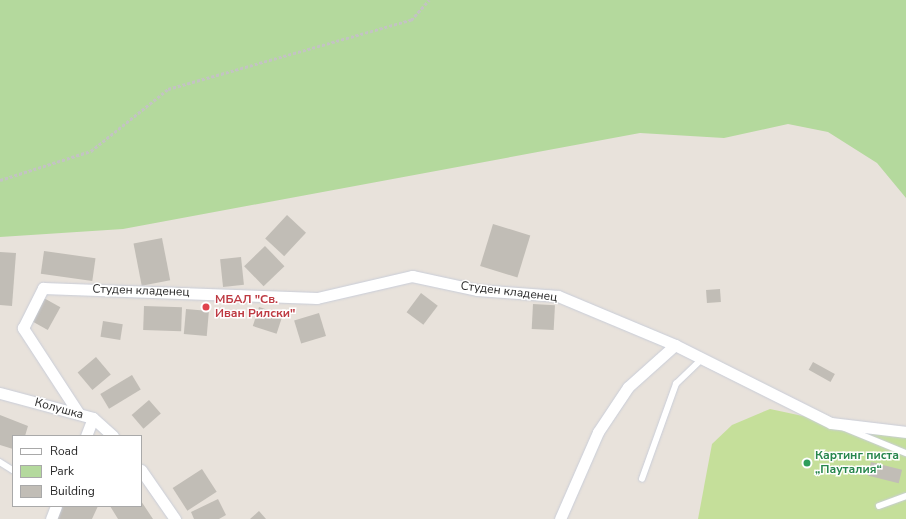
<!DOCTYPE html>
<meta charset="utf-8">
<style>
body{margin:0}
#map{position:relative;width:906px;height:519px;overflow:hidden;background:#e8e2db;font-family:"Nunito Sans",sans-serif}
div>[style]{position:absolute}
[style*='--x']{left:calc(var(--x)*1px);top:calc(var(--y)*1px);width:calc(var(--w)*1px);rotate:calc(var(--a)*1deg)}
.green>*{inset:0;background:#b4d99d}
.pitch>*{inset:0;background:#c5df9a}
.building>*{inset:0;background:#c1bdb6;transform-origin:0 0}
.path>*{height:2.5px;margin-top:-1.25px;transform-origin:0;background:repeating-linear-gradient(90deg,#c3c3c3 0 3px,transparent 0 5px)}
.roads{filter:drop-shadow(0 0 1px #c9cdd8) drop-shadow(0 0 1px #c9cdd8)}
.service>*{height:5.5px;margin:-2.75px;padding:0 2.75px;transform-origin:2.75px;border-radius:2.75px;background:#fff}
.minor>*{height:11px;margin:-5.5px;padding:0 5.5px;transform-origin:5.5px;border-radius:5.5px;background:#fff}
.dots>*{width:11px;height:11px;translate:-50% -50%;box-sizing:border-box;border:2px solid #fff;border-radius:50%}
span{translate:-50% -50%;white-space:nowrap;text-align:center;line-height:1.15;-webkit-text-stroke:3px #fff;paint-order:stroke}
.street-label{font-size:12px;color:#282828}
.health-label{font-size:12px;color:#be3a42;font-weight:700}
.left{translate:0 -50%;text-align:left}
.leisure-label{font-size:12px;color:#27864d;font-weight:700}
.legend{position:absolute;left:12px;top:435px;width:130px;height:72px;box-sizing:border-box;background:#fff;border:1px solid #a9a9a9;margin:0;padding:5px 7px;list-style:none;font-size:12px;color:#282828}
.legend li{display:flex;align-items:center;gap:8px;height:20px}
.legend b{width:20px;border:1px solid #a9a9a9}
</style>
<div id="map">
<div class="green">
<i style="clip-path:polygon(0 0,906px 0,906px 198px,877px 163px,828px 132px,788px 124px,724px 138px,640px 133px,123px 229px,0 237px)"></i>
</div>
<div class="pitch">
<i style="clip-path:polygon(770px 409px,906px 438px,906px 519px,698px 519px,712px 444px,732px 425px)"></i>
</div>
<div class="building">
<i style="left:287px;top:215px;width:26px;height:32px;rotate:43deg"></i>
<i style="left:493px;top:224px;width:39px;height:44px;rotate:17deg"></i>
<i style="left:162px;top:238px;width:43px;height:29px;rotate:79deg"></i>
<i style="left:265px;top:246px;width:28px;height:29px;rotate:46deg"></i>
<i style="left:44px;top:251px;width:52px;height:23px;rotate:8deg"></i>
<i style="clip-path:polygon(0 252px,16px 253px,12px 306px,0 305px)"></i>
<i style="left:241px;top:257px;width:28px;height:21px;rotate:84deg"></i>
<i style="left:720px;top:289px;width:13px;height:14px;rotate:86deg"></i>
<i style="left:421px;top:293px;width:21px;height:24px;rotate:37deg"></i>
<i style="left:42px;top:297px;width:21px;height:26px;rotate:29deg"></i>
<i style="left:533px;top:304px;width:22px;height:25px;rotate:3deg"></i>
<i style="left:144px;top:306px;width:38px;height:24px;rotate:2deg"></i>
<i style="left:259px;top:307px;width:25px;height:20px;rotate:18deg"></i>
<i style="left:186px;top:309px;width:23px;height:25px;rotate:5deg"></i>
<i style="left:319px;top:313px;width:24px;height:26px;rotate:73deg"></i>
<i style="left:103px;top:321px;width:20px;height:16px;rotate:9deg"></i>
<i style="left:96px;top:357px;width:23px;height:24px;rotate:50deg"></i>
<i style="left:813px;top:362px;width:25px;height:9px;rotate:29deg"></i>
<i style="left:132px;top:375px;width:17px;height:37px;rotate:59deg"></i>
<i style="left:149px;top:400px;width:18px;height:23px;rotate:49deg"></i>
<i style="clip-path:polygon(0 415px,28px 426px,25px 436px,13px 436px,13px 449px,0 445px)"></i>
<i style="left:871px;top:462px;width:32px;height:14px;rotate:14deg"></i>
<i style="left:202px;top:469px;width:27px;height:35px;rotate:57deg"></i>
<i style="clip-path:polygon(218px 499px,226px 515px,219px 519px,194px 519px,191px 512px)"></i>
<i style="clip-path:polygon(141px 501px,153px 519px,118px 519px,110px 506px,141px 506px)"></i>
<i style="clip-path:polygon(61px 506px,98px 506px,92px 519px,57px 519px)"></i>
<i style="clip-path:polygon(259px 511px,266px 519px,250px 519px)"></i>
</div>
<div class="path">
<i style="--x:0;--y:180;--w:96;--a:-17.7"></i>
<i style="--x:91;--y:151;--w:99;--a:-38.8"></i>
<i style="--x:168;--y:89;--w:253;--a:-15.9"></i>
<i style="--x:411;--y:20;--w:27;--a:-48"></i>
</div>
<div class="roads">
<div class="service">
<i style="--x:845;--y:428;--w:66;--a:22.3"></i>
<i style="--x:0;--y:462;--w:15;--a:32"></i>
<i style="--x:642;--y:479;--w:101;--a:-70.3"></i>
<i style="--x:676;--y:384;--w:36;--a:-44"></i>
<i style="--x:879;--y:506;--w:29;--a:-20"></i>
</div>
<div class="minor">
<i style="--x:0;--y:393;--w:96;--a:15"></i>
<i style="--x:93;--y:418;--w:27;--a:42"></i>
<i style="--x:79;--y:414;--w:103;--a:-123.1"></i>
<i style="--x:23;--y:328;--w:45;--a:-63.4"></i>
<i style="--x:43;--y:288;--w:274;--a:2.1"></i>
<i style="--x:317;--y:298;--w:98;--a:-13"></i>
<i style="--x:412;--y:276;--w:66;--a:12.2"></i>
<i style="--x:477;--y:290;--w:81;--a:4.2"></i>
<i style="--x:558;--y:296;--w:127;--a:22.7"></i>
<i style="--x:675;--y:345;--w:174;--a:26.6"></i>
<i style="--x:831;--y:423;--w:76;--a:6.8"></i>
<i style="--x:86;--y:436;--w:19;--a:-69"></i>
<i style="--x:141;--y:470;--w:60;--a:55.2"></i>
<i style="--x:51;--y:519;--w:14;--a:-69"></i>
<i style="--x:560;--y:519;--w:95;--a:-66.4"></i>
<i style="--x:598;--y:432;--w:54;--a:-56.3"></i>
<i style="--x:628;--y:387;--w:63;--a:-41.8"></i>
</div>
</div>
<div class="dots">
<i style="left:206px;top:307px;background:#e0444e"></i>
<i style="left:807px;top:463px;background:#2e9e5b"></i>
</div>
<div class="street-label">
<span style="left:141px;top:291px;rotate:2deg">Студен кладенец</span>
<span style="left:509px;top:292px;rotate:7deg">Студен кладенец</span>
<span style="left:59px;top:409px;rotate:15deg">Колушка</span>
</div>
<div class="health-label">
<span class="left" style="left:215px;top:307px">МБАЛ "Св.<br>Иван Рилски"</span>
</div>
<div class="leisure-label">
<span class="left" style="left:815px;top:463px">Картинг писта<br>„Пауталия“</span>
</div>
<ul class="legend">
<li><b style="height:5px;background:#fff"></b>Road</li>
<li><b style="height:11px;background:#b4d99d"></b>Park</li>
<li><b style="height:11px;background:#c1bdb6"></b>Building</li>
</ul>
</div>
